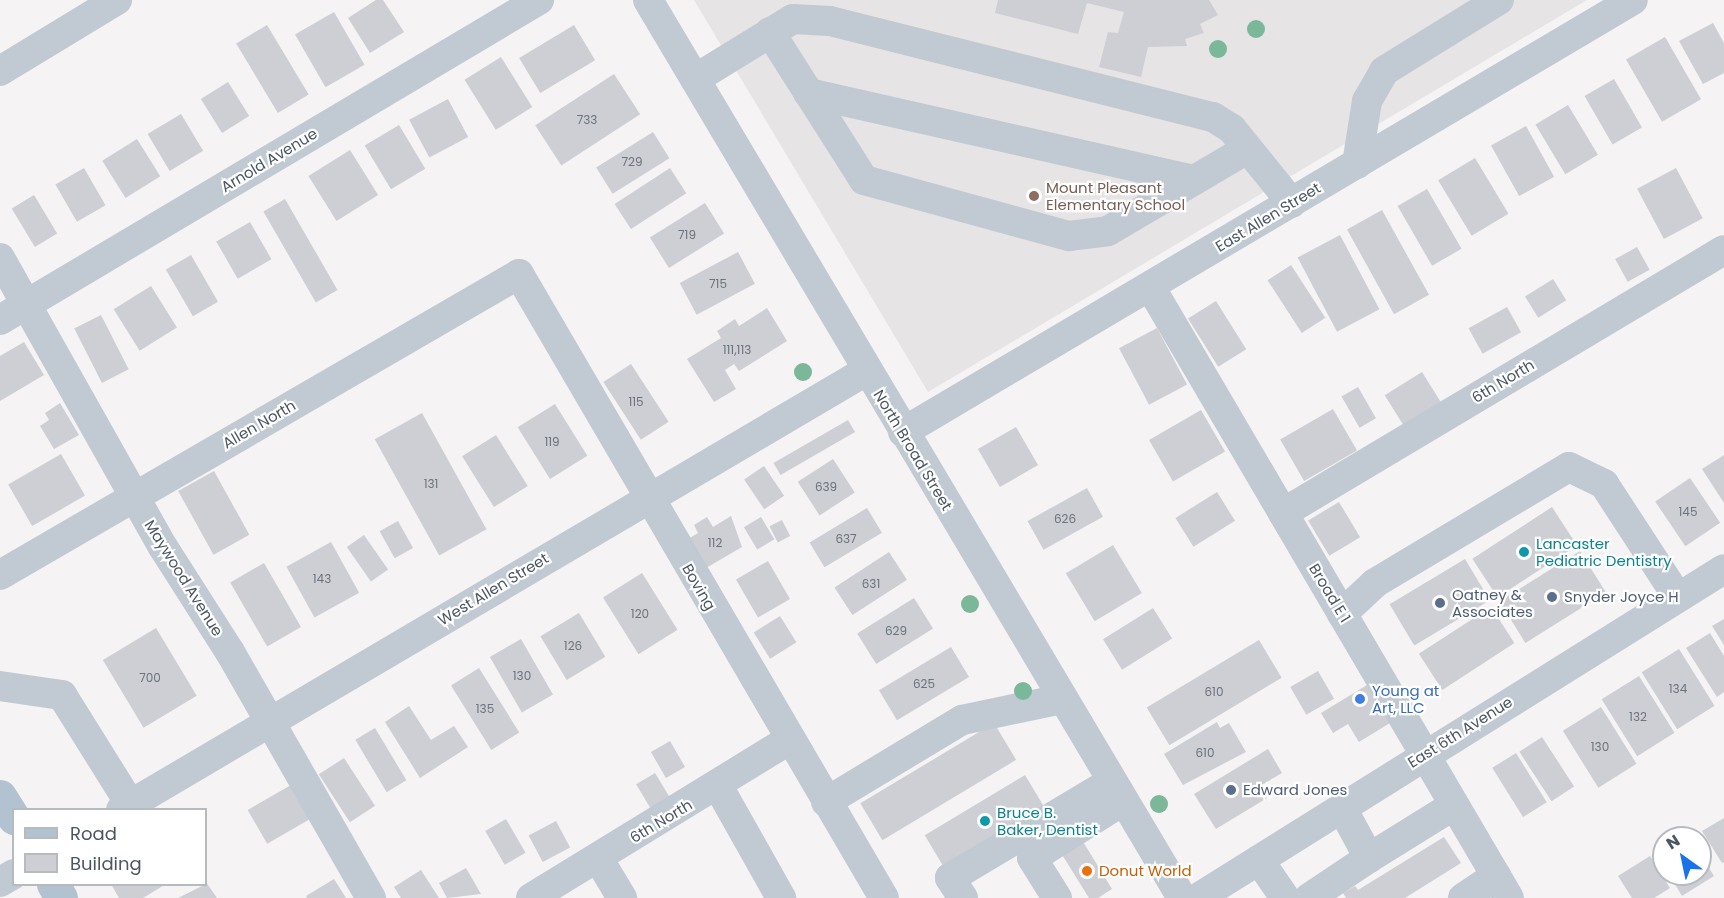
<!DOCTYPE html>
<style>
body{margin:0}
#map{position:relative;width:1724px;height:898px;overflow:hidden;background:#f5f3f3;font-family:Poppins,sans-serif}
div>[style]{position:absolute}
[style*='--x']{left:calc(var(--x)*1px);top:calc(var(--y)*1px);width:calc(var(--w)*1px);rotate:calc(var(--a)*1deg)}
.education>*{inset:0;background:#e6e4e5}
.building>*{inset:0;background:#cdcfd5;transform-origin:0 0}
.minor>*{height:30px;margin:-15px;padding:0 15px;transform-origin:15px;border-radius:15px;background:#c1cad2}
.major>*{height:33px;margin:-16.5px;padding:0 16.5px;transform-origin:16.5px;border-radius:16.5px;background:#b3c2d1}
.trees>*{width:18px;height:18px;margin:-9px;border-radius:50%;background:#7bb799}
.dots>*{width:16px;height:16px;translate:-50% -50%;box-sizing:border-box;border:3px solid #fff;border-radius:50%}
span{translate:-50% -50%;white-space:nowrap;text-align:center;line-height:1.15;-webkit-text-stroke:4.5px #fff;paint-order:stroke}
.number-label{font-size:12px;color:#6b747e}
.number-label span{-webkit-text-stroke-width:0}
.street-label{font-size:15px;color:#4a5661}
.education-label{font-size:15px;color:#785e54}
.left{translate:0 -50%;text-align:left}
.culture-label{font-size:15px;color:#0d838f}
.service-label{font-size:15px;color:#4e5e75}
.shop-label{font-size:15px;color:#366cbe}
.food-label{font-size:15px;color:#c56008}
.legend{position:absolute;left:12px;top:808px;width:195px;height:78px;box-sizing:border-box;background:#fff;border:2px solid #b7bbc0;margin:0;padding:8px 10px;list-style:none;font-size:18px;color:#4a5661}
.legend li{display:flex;align-items:center;gap:12px;height:30px}
.legend b{width:30px;border:2px solid #b7bbc0}
.north{position:absolute;left:1652px;top:826px;width:60px;height:60px;box-sizing:border-box;background:#fff;border:2px solid #b7bbc0;border-radius:50%;rotate:327deg;font-size:16px;font-weight:700;line-height:24px;text-align:center;color:#4a5661}
.north::after{content:'';display:block;margin:auto;width:21px;height:27px;background:#1a73e8;clip-path:polygon(50% 0,100% 100%,50% 72%,0 100%)}
</style>
<div id="map">
<div class="education">
<i style="clip-path:polygon(694px 0,1587px 0,928px 392px)"></i>
</div>
<div class="building">
<i style="clip-path:polygon(376px 0,383px 0,404px 32px,370px 53px,348px 18px)"></i>
<i style="clip-path:polygon(998px 0,1209px 0,1218px 15px,1200px 24px,1204px 33px,1185px 39px,1187px 46px,1148px 47px,1141px 77px,1099px 67px,1108px 32px,1118px 33px,1124px 12px,1087px 3px,1078px 34px,995px 13px)"></i>
<i style="left:334px;top:12px;width:61px;height:45px;rotate:60deg"></i>
<i style="clip-path:polygon(1713px 23px,1724px 43px,1724px 73px,1703px 84px,1679px 41px)"></i>
<i style="left:267px;top:25px;width:81px;height:36px;rotate:59deg"></i>
<i style="left:574px;top:25px;width:41px;height:64px;rotate:59deg"></i>
<i style="left:1665px;top:37px;width:72px;height:45px;rotate:60deg"></i>
<i style="left:501px;top:57px;width:59px;height:43px;rotate:58deg"></i>
<i style="left:614px;top:74px;width:48px;height:94px;rotate:57deg"></i>
<i style="left:1614px;top:79px;width:56px;height:34px;rotate:60deg"></i>
<i style="left:228px;top:82px;width:40px;height:32px;rotate:58deg"></i>
<i style="left:448px;top:99px;width:43px;height:44px;rotate:62deg"></i>
<i style="left:1568px;top:105px;width:58px;height:38px;rotate:59deg"></i>
<i style="left:181px;top:114px;width:43px;height:39px;rotate:59deg"></i>
<i style="left:399px;top:125px;width:51px;height:40px;rotate:59deg"></i>
<i style="left:1526px;top:126px;width:58px;height:40px;rotate:61deg"></i>
<i style="left:653px;top:132px;width:31px;height:67px;rotate:58deg"></i>
<i style="left:137px;top:139px;width:44px;height:41px;rotate:58deg"></i>
<i style="left:350px;top:150px;width:53px;height:49px;rotate:58deg"></i>
<i style="left:1475px;top:158px;width:65px;height:43px;rotate:59deg"></i>
<i style="left:84px;top:168px;width:43px;height:33px;rotate:60deg"></i>
<i style="left:670px;top:168px;width:30px;height:66px;rotate:57deg"></i>
<i style="left:1676px;top:168px;width:57px;height:44px;rotate:62deg"></i>
<i style="left:1427px;top:189px;width:69px;height:34px;rotate:60deg"></i>
<i style="left:34px;top:195px;width:45px;height:26px;rotate:59deg"></i>
<i style="left:285px;top:199px;width:105px;height:25px;rotate:60deg"></i>
<i style="left:705px;top:203px;width:36px;height:65px;rotate:58deg"></i>
<i style="left:1382px;top:210px;width:97px;height:40px;rotate:61deg"></i>
<i style="left:250px;top:222px;width:43px;height:39px;rotate:60deg"></i>
<i style="left:1340px;top:235px;width:84px;height:48px;rotate:62deg"></i>
<i style="left:1637px;top:247px;width:26px;height:25px;rotate:61deg"></i>
<i style="left:738px;top:252px;width:36px;height:66px;rotate:62deg"></i>
<i style="left:191px;top:255px;width:54px;height:29px;rotate:60deg"></i>
<i style="left:1291px;top:265px;width:63px;height:28px;rotate:57deg"></i>
<i style="left:1553px;top:279px;width:25px;height:33px;rotate:58deg"></i>
<i style="left:151px;top:286px;width:49px;height:44px;rotate:58deg"></i>
<i style="left:1216px;top:301px;width:57px;height:33px;rotate:58deg"></i>
<i style="left:1507px;top:307px;width:29px;height:44px;rotate:61deg"></i>
<i style="clip-path:polygon(767px 308px,787px 341px,739px 371px,734px 364px,725px 370px,736px 389px,714px 402px,687px 359px,721px 338px,717px 331px,735px 319px,739px 326px)"></i>
<i style="left:101px;top:315px;width:61px;height:30px;rotate:63deg"></i>
<i style="left:1157px;top:328px;width:64px;height:43px;rotate:62deg"></i>
<i style="clip-path:polygon(24px 342px,44px 375px,0 401px,0 356px)"></i>
<i style="left:631px;top:364px;width:69px;height:33px;rotate:57deg"></i>
<i style="left:1422px;top:372px;width:36px;height:44px;rotate:58deg"></i>
<i style="left:1358px;top:387px;width:36px;height:19px;rotate:60deg"></i>
<i style="clip-path:polygon(60px 403px,79px 435px,54px 449px,40px 426px,49px 420px,45px 413px)"></i>
<i style="left:555px;top:404px;width:61px;height:44px;rotate:58deg"></i>
<i style="left:1333px;top:409px;width:48px;height:61px;rotate:60deg"></i>
<i style="left:1201px;top:410px;width:48px;height:60px;rotate:60deg"></i>
<i style="left:422px;top:413px;width:133px;height:54px;rotate:61deg"></i>
<i style="left:848px;top:420px;width:14px;height:86px;rotate:60deg"></i>
<i style="left:1016px;top:427px;width:44px;height:44px;rotate:60deg"></i>
<i style="left:496px;top:435px;width:60px;height:40px;rotate:58deg"></i>
<i style="left:61px;top:454px;width:48px;height:61px;rotate:60deg"></i>
<i style="clip-path:polygon(1724px 455px,1724px 503px,1702px 469px)"></i>
<i style="left:833px;top:459px;width:40px;height:42px;rotate:57deg"></i>
<i style="left:764px;top:466px;width:36px;height:24px;rotate:56deg"></i>
<i style="left:214px;top:471px;width:73px;height:41px;rotate:61deg"></i>
<i style="left:1690px;top:478px;width:54px;height:42px;rotate:56deg"></i>
<i style="left:1087px;top:488px;width:33px;height:68px;rotate:61deg"></i>
<i style="left:1217px;top:492px;width:34px;height:49px;rotate:58deg"></i>
<i style="left:1339px;top:502px;width:41px;height:36px;rotate:59deg"></i>
<i style="left:1552px;top:507px;width:46px;height:95px;rotate:57deg"></i>
<i style="left:867px;top:508px;width:29px;height:67px;rotate:59deg"></i>
<i style="clip-path:polygon(731px 516px,742px 547px,706px 568px,688px 539px,698px 533px,694px 525px,707px 517px,713px 527px)"></i>
<i style="left:761px;top:517px;width:26px;height:20px;rotate:59deg"></i>
<i style="left:782px;top:520px;width:18px;height:14px;rotate:63deg"></i>
<i style="left:398px;top:521px;width:31px;height:21px;rotate:61deg"></i>
<i style="left:364px;top:535px;width:42px;height:21px;rotate:55deg"></i>
<i style="left:331px;top:542px;width:58px;height:51px;rotate:61deg"></i>
<i style="left:1113px;top:545px;width:56px;height:55px;rotate:59deg"></i>
<i style="left:1580px;top:551px;width:49px;height:95px;rotate:58deg"></i>
<i style="left:889px;top:552px;width:33px;height:65px;rotate:57deg"></i>
<i style="left:1465px;top:559px;width:48px;height:88px;rotate:59deg"></i>
<i style="left:768px;top:561px;width:44px;height:37px;rotate:60deg"></i>
<i style="left:264px;top:563px;width:74px;height:39px;rotate:60deg"></i>
<i style="left:642px;top:573px;width:67px;height:46px;rotate:58deg"></i>
<i style="left:914px;top:598px;width:36px;height:67px;rotate:58deg"></i>
<i style="left:1491px;top:607px;width:43px;height:86px;rotate:57deg"></i>
<i style="left:1153px;top:608px;width:36px;height:59px;rotate:58deg"></i>
<i style="left:579px;top:613px;width:51px;height:45px;rotate:59deg"></i>
<i style="left:780px;top:616px;width:31px;height:31px;rotate:58deg"></i>
<i style="clip-path:polygon(1724px 619px,1724px 645px,1712px 626px)"></i>
<i style="left:156px;top:628px;width:79px;height:62px;rotate:59deg"></i>
<i style="clip-path:polygon(1710px 633px,1724px 656px,1724px 692px,1717px 697px,1686px 648px)"></i>
<i style="left:521px;top:639px;width:64px;height:36px;rotate:60deg"></i>
<i style="left:1259px;top:640px;width:44px;height:131px;rotate:59deg"></i>
<i style="left:951px;top:647px;width:35px;height:84px;rotate:59deg"></i>
<i style="left:1679px;top:649px;width:67px;height:44px;rotate:58deg"></i>
<i style="left:479px;top:668px;width:76px;height:33px;rotate:58deg"></i>
<i style="left:1318px;top:671px;width:32px;height:32px;rotate:60deg"></i>
<i style="left:1639px;top:676px;width:67px;height:44px;rotate:58deg"></i>
<i style="clip-path:polygon(1367px 685px,1390px 723px,1359px 742px,1348px 724px,1333px 733px,1321px 713px)"></i>
<i style="clip-path:polygon(409px 706px,431px 740px,454px 726px,468px 747px,420px 778px,385px 722px)"></i>
<i style="left:1601px;top:707px;width:67px;height:45px;rotate:58deg"></i>
<i style="clip-path:polygon(1217px 722px,1220px 728px,1229px 723px,1246px 752px,1183px 785px,1164px 754px)"></i>
<i style="left:994px;top:723px;width:43px;height:156px;rotate:59deg"></i>
<i style="left:375px;top:728px;width:61px;height:23px;rotate:59deg"></i>
<i style="left:1542px;top:737px;width:59px;height:27px;rotate:57deg"></i>
<i style="left:670px;top:741px;width:30px;height:22px;rotate:60deg"></i>
<i style="clip-path:polygon(1268px 749px,1282px 773px,1260px 786px,1267px 798px,1216px 829px,1194px 794px)"></i>
<i style="left:1516px;top:753px;width:58px;height:28px;rotate:58deg"></i>
<i style="left:344px;top:758px;width:57px;height:30px;rotate:57deg"></i>
<i style="left:655px;top:773px;width:29px;height:22px;rotate:59deg"></i>
<i style="left:1025px;top:775px;width:37px;height:117px;rotate:59deg"></i>
<i style="left:291px;top:785px;width:39px;height:50px;rotate:60deg"></i>
<i style="clip-path:polygon(1724px 818px,1724px 862px,1722px 863px,1702px 831px)"></i>
<i style="left:506px;top:819px;width:39px;height:24px;rotate:60deg"></i>
<i style="left:556px;top:821px;width:30px;height:31px;rotate:62deg"></i>
<i style="clip-path:polygon(1444px 837px,1461px 863px,1405px 898px,1346px 898px,1343px 893px,1355px 886px,1358px 890px)"></i>
<i style="clip-path:polygon(1082px 840px,1112px 889px,1098px 898px,1089px 898px,1061px 853px)"></i>
<i style="clip-path:polygon(1700px 854px,1714px 876px,1682px 896px,1669px 874px,1700px 874px)"></i>
<i style="clip-path:polygon(1650px 856px,1670px 888px,1654px 898px,1632px 898px,1618px 876px)"></i>
<i style="clip-path:polygon(466px 868px,481px 894px,447px 898px,439px 883px)"></i>
<i style="clip-path:polygon(421px 870px,439px 898px,401px 898px,394px 887px)"></i>
<i style="clip-path:polygon(334px 879px,346px 898px,307px 898px,306px 896px)"></i>
<i style="clip-path:polygon(206px 882px,217px 898px,178px 898px,206px 884px)"></i>
<i style="clip-path:polygon(111px 884px,166px 884px,143px 898px,119px 898px)"></i>
</div>
<div class="minor">
<i style="--x:648;--y:0;--w:1045;--a:59.26"></i>
<i style="--x:770;--y:32;--w:175;--a:57.6"></i>
<i style="--x:864;--y:180;--w:213;--a:15.3"></i>
<i style="--x:1069;--y:236;--w:39;--a:-7"></i>
<i style="--x:1108;--y:231;--w:161;--a:-30.5"></i>
<i style="--x:0;--y:71;--w:137;--a:-31.3"></i>
<i style="--x:695;--y:79;--w:115;--a:-31.5"></i>
<i style="--x:793;--y:19;--w:37;--a:3"></i>
<i style="--x:830;--y:21;--w:395;--a:14.1"></i>
<i style="--x:1213;--y:117;--w:22;--a:32"></i>
<i style="--x:1232;--y:129;--w:95;--a:51"></i>
<i style="--x:808;--y:93;--w:396;--a:12.7"></i>
<i style="--x:1357;--y:164;--w:64;--a:-81"></i>
<i style="--x:1367;--y:101;--w:34;--a:-60"></i>
<i style="--x:1384;--y:71;--w:135;--a:-31.7"></i>
<i style="--x:0;--y:258;--w:332;--a:60.6"></i>
<i style="--x:163;--y:547;--w:125;--a:57.5"></i>
<i style="--x:230;--y:652;--w:284;--a:60.2"></i>
<i style="--x:1151;--y:288;--w:707;--a:59.59"></i>
<i style="--x:0;--y:320;--w:627;--a:-30.7"></i>
<i style="--x:903;--y:432;--w:848;--a:-30.62"></i>
<i style="--x:1283;--y:513;--w:513;--a:-30.81"></i>
<i style="--x:0;--y:575;--w:600;--a:-30.11"></i>
<i style="--x:519;--y:274;--w:723;--a:59.68"></i>
<i style="--x:1342;--y:614;--w:45;--a:-43.2"></i>
<i style="--x:1375;--y:583;--w:226;--a:-30.9"></i>
<i style="--x:1569;--y:467;--w:39;--a:26"></i>
<i style="--x:1604;--y:484;--w:134;--a:56.9"></i>
<i style="--x:0;--y:686;--w:63;--a:8.3"></i>
<i style="--x:62;--y:695;--w:128;--a:58"></i>
<i style="--x:718;--y:786;--w:129;--a:60.6"></i>
<i style="--x:826;--y:802;--w:159;--a:-31.1"></i>
<i style="--x:962;--y:720;--w:102;--a:-11.9"></i>
<i style="--x:121;--y:810;--w:865;--a:-30.51"></i>
<i style="--x:598;--y:858;--w:47;--a:59"></i>
<i style="--x:1369;--y:858;--w:100;--a:-31.9"></i>
<i style="--x:1259;--y:860;--w:46;--a:55.6"></i>
<i style="--x:0;--y:882;--w:16;--a:-30"></i>
<i style="--x:531;--y:898;--w:303;--a:-31.5"></i>
<i style="--x:963;--y:898;--w:24;--a:-123"></i>
<i style="--x:950;--y:878;--w:187;--a:-30.8"></i>
<i style="--x:1057;--y:898;--w:47;--a:-122"></i>
<i style="--x:1032;--y:858;--w:107;--a:-32.1"></i>
<i style="--x:1198;--y:898;--w:620;--a:-32.02"></i>
<i style="--x:1309;--y:898;--w:72;--a:-33.7"></i>
<i style="--x:1369;--y:858;--w:57;--a:-118.4"></i>
<i style="--x:1463;--y:898;--w:40;--a:-34"></i>
</div>
<div class="major">
<i style="--x:0;--y:796;--w:26;--a:58"></i>
<i style="--x:53;--y:884;--w:16;--a:60"></i>
</div>
<div class="trees">
<i style="left:1256px;top:29px"></i>
<i style="left:1218px;top:49px"></i>
<i style="left:803px;top:372px"></i>
<i style="left:970px;top:604px"></i>
<i style="left:1023px;top:691px"></i>
<i style="left:1159px;top:804px"></i>
</div>
<div class="dots">
<i style="left:1034px;top:196px;background:#8d6e63"></i>
<i style="left:1524px;top:552px;background:#0f9aa8"></i>
<i style="left:1552px;top:597px;background:#5c6f8a"></i>
<i style="left:1440px;top:603px;background:#5c6f8a"></i>
<i style="left:1360px;top:699px;background:#3f7fe0"></i>
<i style="left:1231px;top:790px;background:#5c6f8a"></i>
<i style="left:985px;top:821px;background:#0f9aa8"></i>
<i style="left:1087px;top:871px;background:#e8710a"></i>
</div>
<div class="number-label">
<span style="left:587px;top:120px">733</span>
<span style="left:632px;top:162px">729</span>
<span style="left:687px;top:235px">719</span>
<span style="left:718px;top:284px">715</span>
<span style="left:737px;top:350px">111,113</span>
<span style="left:636px;top:402px">115</span>
<span style="left:552px;top:442px">119</span>
<span style="left:431px;top:484px">131</span>
<span style="left:826px;top:487px">639</span>
<span style="left:1688px;top:512px">145</span>
<span style="left:1065px;top:519px">626</span>
<span style="left:846px;top:539px">637</span>
<span style="left:715px;top:543px">112</span>
<span style="left:322px;top:579px">143</span>
<span style="left:871px;top:584px">631</span>
<span style="left:640px;top:614px">120</span>
<span style="left:896px;top:631px">629</span>
<span style="left:573px;top:646px">126</span>
<span style="left:522px;top:676px">130</span>
<span style="left:150px;top:678px">700</span>
<span style="left:924px;top:684px">625</span>
<span style="left:1678px;top:689px">134</span>
<span style="left:1214px;top:692px">610</span>
<span style="left:485px;top:709px">135</span>
<span style="left:1638px;top:717px">132</span>
<span style="left:1600px;top:747px">130</span>
<span style="left:1205px;top:753px">610</span>
</div>
<div class="street-label">
<span style="left:269px;top:160px;rotate:-31deg">Arnold Avenue</span>
<span style="left:1268px;top:217px;rotate:-31deg">East Allen Street</span>
<span style="left:1503px;top:381px;rotate:-31deg">6th North</span>
<span style="left:259px;top:424px;rotate:-30deg">Allen North</span>
<span style="left:913px;top:450px;rotate:59deg">North Broad Street</span>
<span style="left:184px;top:578px;rotate:58deg">Maywood Avenue</span>
<span style="left:699px;top:587px;rotate:60deg">Boving</span>
<span style="left:493px;top:589px;rotate:-31deg">West Allen Street</span>
<span style="left:1330px;top:593px;rotate:59deg">Broad E 1</span>
<span style="left:1460px;top:732px;rotate:-32deg">East 6th Avenue</span>
<span style="left:661px;top:821px;rotate:-31deg">6th North</span>
</div>
<div class="education-label">
<span class="left" style="left:1046px;top:196px">Mount Pleasant<br>Elementary School</span>
</div>
<div class="culture-label">
<span class="left" style="left:1536px;top:552px">Lancaster<br>Pediatric Dentistry</span>
<span class="left" style="left:997px;top:821px">Bruce B.<br>Baker, Dentist</span>
</div>
<div class="service-label">
<span class="left" style="left:1452px;top:603px">Oatney &amp;<br>Associates</span>
<span class="left" style="left:1564px;top:597px">Snyder Joyce H</span>
<span class="left" style="left:1243px;top:790px">Edward Jones</span>
</div>
<div class="shop-label">
<span class="left" style="left:1372px;top:699px">Young at<br>Art, LLC</span>
</div>
<div class="food-label">
<span class="left" style="left:1099px;top:871px">Donut World</span>
</div>
<ul class="legend">
<li><b style="height:8px;background:#b3c2d1"></b>Road</li>
<li><b style="height:16px;background:#cdcfd5"></b>Building</li>
</ul>
<div class="north">N</div>
</div>
